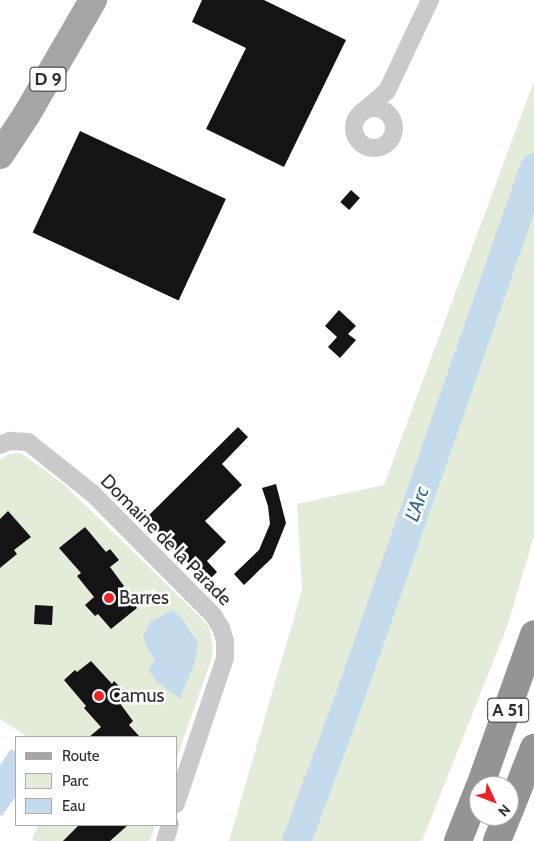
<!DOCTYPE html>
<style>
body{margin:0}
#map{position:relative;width:534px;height:841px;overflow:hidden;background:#fff;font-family:Cabin,sans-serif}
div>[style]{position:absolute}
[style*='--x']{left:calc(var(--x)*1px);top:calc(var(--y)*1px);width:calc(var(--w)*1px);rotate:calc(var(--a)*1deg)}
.green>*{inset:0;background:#e2ecd9}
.water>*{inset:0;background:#c3dbed}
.river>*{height:29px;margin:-14.5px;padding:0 14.5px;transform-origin:14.5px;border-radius:14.5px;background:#c3dbed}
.building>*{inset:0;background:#141414;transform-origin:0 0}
.minor>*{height:18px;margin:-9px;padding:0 9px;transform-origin:9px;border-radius:9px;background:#cacaca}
.minor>.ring{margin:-9px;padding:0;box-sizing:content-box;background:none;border:18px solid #cacaca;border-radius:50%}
.primary>*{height:28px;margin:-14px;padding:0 14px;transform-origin:14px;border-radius:14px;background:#a5a5a5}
.motorway>*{height:28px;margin:-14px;padding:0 14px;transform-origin:14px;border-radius:14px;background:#949494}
.dots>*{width:14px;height:14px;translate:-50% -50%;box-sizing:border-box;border:2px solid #fff;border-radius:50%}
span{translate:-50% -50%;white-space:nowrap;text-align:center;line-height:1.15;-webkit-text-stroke:5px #fff;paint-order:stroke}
.shield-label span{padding:1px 4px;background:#fff;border:1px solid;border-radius:4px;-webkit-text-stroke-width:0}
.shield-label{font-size:18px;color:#2d2d2d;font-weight:700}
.street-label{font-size:19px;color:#2d2d2d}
.poi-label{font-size:19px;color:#2d2d2d}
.left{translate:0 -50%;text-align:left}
.water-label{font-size:20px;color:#356b94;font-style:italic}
.legend{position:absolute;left:15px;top:736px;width:162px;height:90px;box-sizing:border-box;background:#fff;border:1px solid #ababab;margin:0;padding:6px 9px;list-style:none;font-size:15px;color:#2d2d2d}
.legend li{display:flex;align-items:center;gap:10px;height:25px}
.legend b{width:25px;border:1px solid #ababab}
.north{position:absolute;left:469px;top:776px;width:50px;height:50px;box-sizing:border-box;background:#fff;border:1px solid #ababab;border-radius:50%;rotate:133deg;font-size:14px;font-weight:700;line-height:20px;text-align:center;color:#2d2d2d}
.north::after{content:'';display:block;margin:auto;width:18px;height:22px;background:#f22126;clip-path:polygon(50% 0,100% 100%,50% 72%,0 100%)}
</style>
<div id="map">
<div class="green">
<i style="clip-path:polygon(534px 81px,534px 536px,507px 627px,422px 841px,229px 841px,302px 590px,297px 504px,384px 485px)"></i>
<i style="clip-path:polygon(21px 453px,62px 483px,84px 504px,206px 623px,210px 631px,213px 647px,211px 661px,176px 760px,176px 737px,28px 737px,0 719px,0 460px,9px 454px)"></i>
<i style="clip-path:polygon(38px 825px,155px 825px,150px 841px,35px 841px,32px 839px)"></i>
</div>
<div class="water">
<i style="clip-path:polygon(173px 610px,182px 619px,198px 643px,195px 661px,180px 699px,157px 682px,148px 670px,155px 659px,148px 650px,143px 636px,150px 622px)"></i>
<i style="clip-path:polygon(11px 749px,16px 752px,16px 796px,2px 816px,0 815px,0 765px)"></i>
</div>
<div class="river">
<i style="--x:296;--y:841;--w:159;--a:-69.7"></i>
<i style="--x:351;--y:692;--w:556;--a:-70.78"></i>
</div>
<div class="building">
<i style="clip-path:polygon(202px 0,264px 0,346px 40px,284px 167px,206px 129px,246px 48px,192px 22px)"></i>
<i style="left:80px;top:131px;width:161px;height:112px;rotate:25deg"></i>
<i style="left:351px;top:190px;width:12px;height:16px;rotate:42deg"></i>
<i style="clip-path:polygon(339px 310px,356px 326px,348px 334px,356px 340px,340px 358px,328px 347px,337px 337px,325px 326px)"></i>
<i style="clip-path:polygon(238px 427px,248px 437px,222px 464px,242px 485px,205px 521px,226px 542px,207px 561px,217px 572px,207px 582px,145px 519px)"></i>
<i style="clip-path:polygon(276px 484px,286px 523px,272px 558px,244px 585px,234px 574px,259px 550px,270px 524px,268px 506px,262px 488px)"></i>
<i style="clip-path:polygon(8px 511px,31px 537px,14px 550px,17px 554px,0 568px,0 519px)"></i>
<i style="clip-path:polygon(85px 527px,106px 552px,110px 549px,119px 560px,110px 567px,124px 586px,121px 589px,137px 608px,111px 629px,98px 614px,95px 616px,85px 605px,94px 597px,77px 576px,81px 573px,59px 548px)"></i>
<i style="left:35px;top:605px;width:18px;height:19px;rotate:3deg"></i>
<i style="clip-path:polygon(91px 661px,112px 684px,114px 681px,124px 691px,116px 698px,133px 721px,129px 725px,140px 737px,89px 737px,101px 727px,84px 708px,86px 706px,64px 680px,75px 670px,77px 672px)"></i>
<i style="clip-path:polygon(79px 825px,128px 825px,110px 841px,63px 841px)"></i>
</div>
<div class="minor">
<i class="ring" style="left:354px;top:108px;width:22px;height:22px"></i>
<i style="--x:359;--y:115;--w:37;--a:-41"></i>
<i style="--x:387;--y:91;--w:101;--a:-64.7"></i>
<i style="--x:0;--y:445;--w:11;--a:-22"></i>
<i style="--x:10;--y:441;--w:18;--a:3"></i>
<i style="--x:28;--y:442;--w:82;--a:38.6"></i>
<i style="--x:92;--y:493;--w:172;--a:45.2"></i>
<i style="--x:213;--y:615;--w:15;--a:58"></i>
<i style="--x:221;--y:628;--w:14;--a:73"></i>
<i style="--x:225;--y:641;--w:17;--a:90"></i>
<i style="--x:225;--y:658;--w:154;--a:108.6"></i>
<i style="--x:165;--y:841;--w:17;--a:-73"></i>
</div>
<div class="primary">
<i style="--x:0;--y:155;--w:49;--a:-56.6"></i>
<i style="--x:27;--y:114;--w:132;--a:-59.9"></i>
</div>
<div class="motorway">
<i style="--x:480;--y:786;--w:161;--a:-70.4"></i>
<i style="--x:509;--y:812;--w:69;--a:-68.7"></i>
<i style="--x:458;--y:841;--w:57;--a:-68.4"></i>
<i style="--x:497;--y:841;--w:27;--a:-68"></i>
</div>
<div class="dots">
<i style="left:109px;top:598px;background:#f22126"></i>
<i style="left:99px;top:696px;background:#f22126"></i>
</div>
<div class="shield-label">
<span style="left:48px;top:79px">D 9</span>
<span style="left:508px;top:710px">A 51</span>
</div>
<div class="street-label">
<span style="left:166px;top:540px;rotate:45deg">Domaine de la Parade</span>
</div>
<div class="poi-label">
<span class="left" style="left:119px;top:598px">Barres</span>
<span class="left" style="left:109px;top:696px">Camus</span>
</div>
<div class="water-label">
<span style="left:417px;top:504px;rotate:-71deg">L'Arc</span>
</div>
<ul class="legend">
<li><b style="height:6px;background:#a5a5a5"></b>Route</li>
<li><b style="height:14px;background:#e2ecd9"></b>Parc</li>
<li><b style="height:14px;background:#c3dbed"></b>Eau</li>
</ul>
<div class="north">N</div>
</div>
